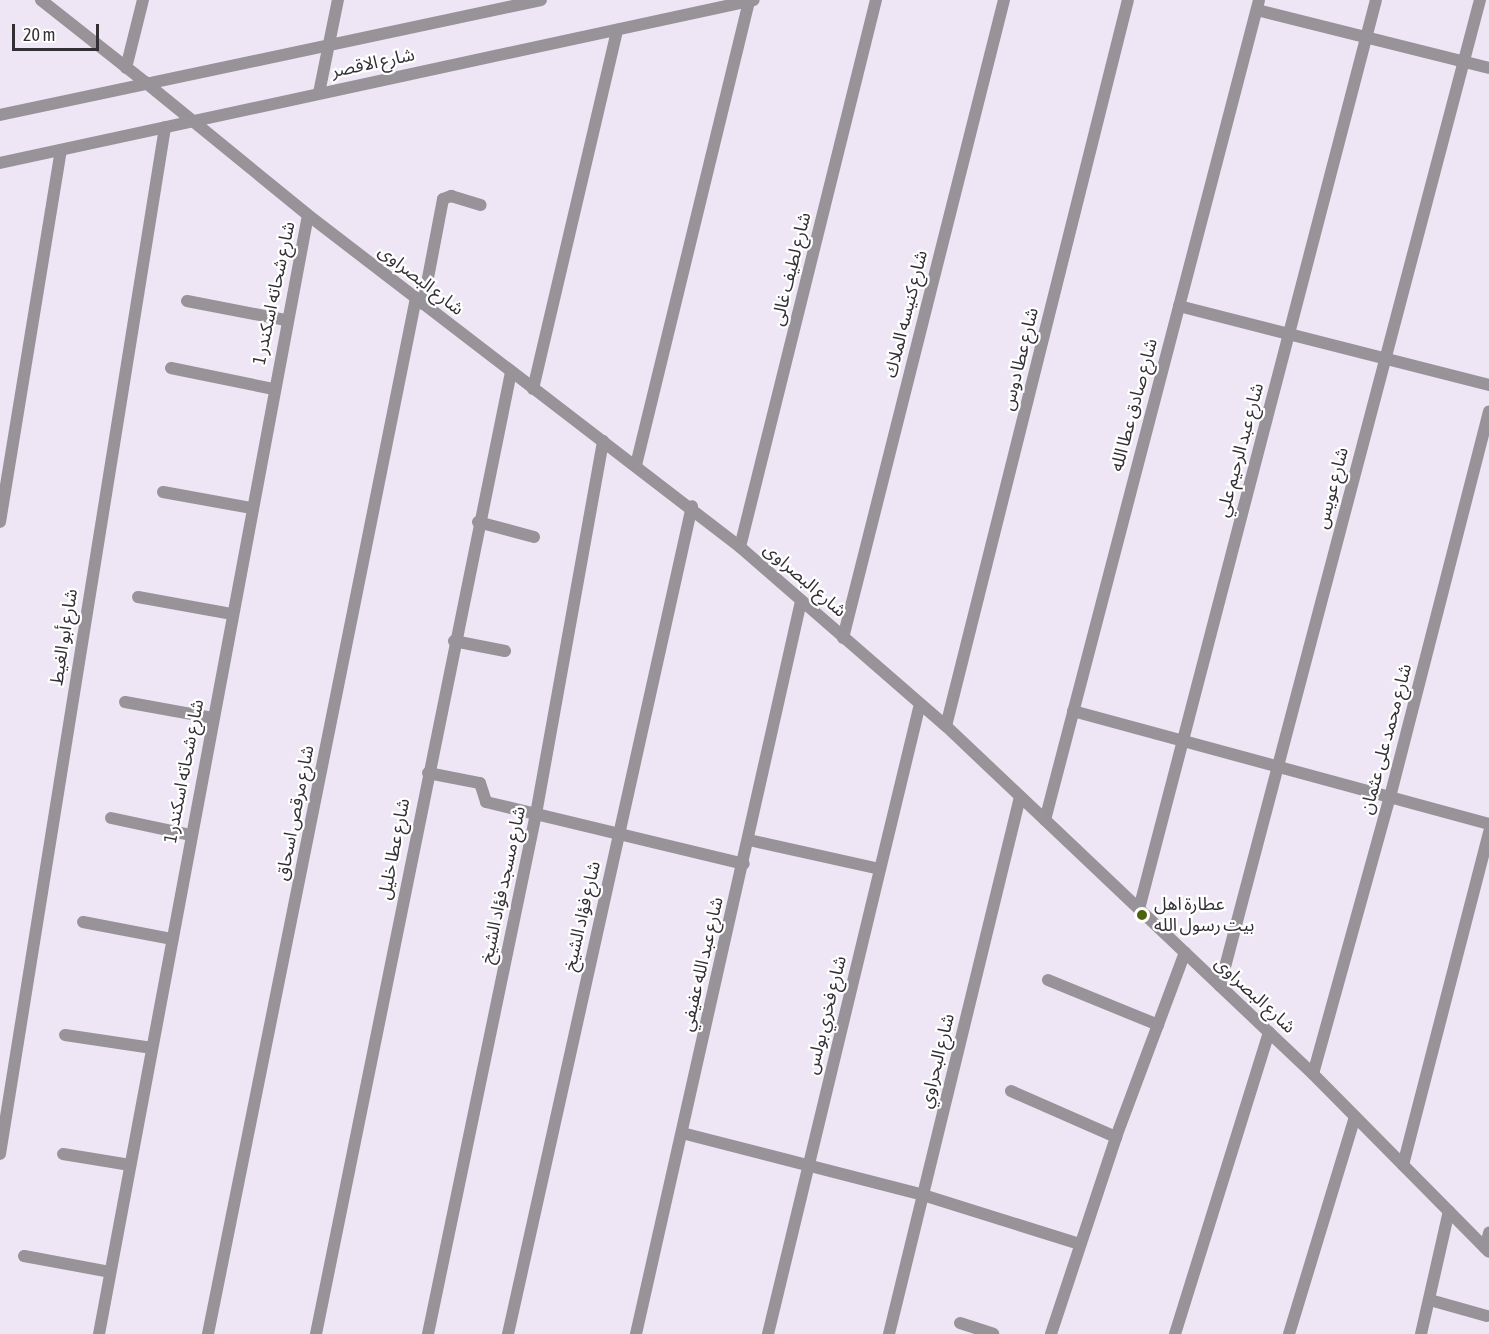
<!DOCTYPE html>
<meta charset="utf-8">
<style>
body{margin:0}
#map{position:relative;width:1489px;height:1334px;overflow:hidden;background:#eee6f4;font-family:"Asap Condensed","Noto Sans Arabic",sans-serif}
div>[style]{position:absolute}
[style*='--x']{left:calc(var(--x)*1px);top:calc(var(--y)*1px);width:calc(var(--w)*1px);rotate:calc(var(--a)*1deg)}
.minor>*{height:12px;margin:-6px;padding:0 6px;transform-origin:6px;border-radius:6px;background:#979399}
.tertiary>*{height:12px;margin:-6px;padding:0 6px;transform-origin:6px;border-radius:6px;background:#979399}
.dots>*{width:16px;height:16px;translate:-50% -50%;box-sizing:border-box;border:3px solid #fff;border-radius:50%}
span{translate:-50% -50%;white-space:nowrap;text-align:center;line-height:1.15;-webkit-text-stroke:4.5px #fff;paint-order:stroke}
.street-label{font-size:18px;color:#333035}
.poi-label{font-size:18px;color:#333035}
.left{translate:0 -50%;text-align:left}
.scale{position:absolute;left:12px;top:24px;width:87px;height:27px;box-sizing:border-box;border:3px solid #333035;border-top:0;padding-left:8px;font-size:18px;line-height:21px;white-space:nowrap;color:#333035;-webkit-text-stroke:4px #fff;paint-order:stroke}
</style>
<div id="map">
<div class="minor">
<i style="--x:41;--y:0;--w:132;--a:38.3"></i>
<i style="--x:1257;--y:10;--w:239;--a:14"></i>
<i style="--x:126;--y:68;--w:70;--a:-76"></i>
<i style="--x:319;--y:93;--w:95;--a:-78.5"></i>
<i style="--x:187;--y:301;--w:101;--a:10.9"></i>
<i style="--x:423;--y:304;--w:107;--a:-79.2"></i>
<i style="--x:443;--y:199;--w:9;--a:-21"></i>
<i style="--x:451;--y:196;--w:31;--a:17"></i>
<i style="--x:1179;--y:306;--w:320;--a:14.3"></i>
<i style="--x:171;--y:368;--w:104;--a:11.6"></i>
<i style="--x:533;--y:389;--w:369;--a:-76.8"></i>
<i style="--x:636;--y:465;--w:478;--a:-76.3"></i>
<i style="--x:163;--y:492;--w:89;--a:10.3"></i>
<i style="--x:0;--y:522;--w:377;--a:-80.7"></i>
<i style="--x:478;--y:522;--w:58;--a:15"></i>
<i style="--x:740;--y:547;--w:564;--a:-76.04"></i>
<i style="--x:138;--y:597;--w:96;--a:10.3"></i>
<i style="--x:843;--y:638;--w:658;--a:-75.84"></i>
<i style="--x:454;--y:641;--w:52;--a:11.1"></i>
<i style="--x:125;--y:702;--w:89;--a:10.3"></i>
<i style="--x:1073;--y:711;--w:431;--a:15.2"></i>
<i style="--x:946;--y:726;--w:748;--a:-75.93"></i>
<i style="--x:428;--y:773;--w:53;--a:10.9"></i>
<i style="--x:480;--y:783;--w:20;--a:72"></i>
<i style="--x:486;--y:802;--w:265;--a:13.5"></i>
<i style="--x:111;--y:818;--w:82;--a:12"></i>
<i style="--x:1045;--y:820;--w:847;--a:-75.37"></i>
<i style="--x:749;--y:840;--w:134;--a:12.5"></i>
<i style="--x:1139;--y:909;--w:939;--a:-75.39"></i>
<i style="--x:83;--y:922;--w:91;--a:10.8"></i>
<i style="--x:1048;--y:980;--w:119;--a:22.2"></i>
<i style="--x:1220;--y:986;--w:1020;--a:-75.23"></i>
<i style="--x:65;--y:1035;--w:88;--a:8.5"></i>
<i style="--x:1313;--y:1074;--w:288;--a:-74.5"></i>
<i style="--x:1390;--y:797;--w:398;--a:-75.6"></i>
<i style="--x:1011;--y:1091;--w:115;--a:23.7"></i>
<i style="--x:682;--y:1133;--w:249;--a:14.4"></i>
<i style="--x:923;--y:1195;--w:164;--a:17.4"></i>
<i style="--x:0;--y:1154;--w:1040;--a:-80.87"></i>
<i style="--x:63;--y:1154;--w:68;--a:9.3"></i>
<i style="--x:1403;--y:1165;--w:344;--a:-75.5"></i>
<i style="--x:1485;--y:1248;--w:16;--a:-75"></i>
<i style="--x:24;--y:1256;--w:87;--a:10.5"></i>
<i style="--x:1430;--y:1300;--w:59;--a:15.7"></i>
<i style="--x:960;--y:1323;--w:35;--a:18"></i>
<i style="--x:99;--y:1334;--w:1138;--a:-79.42"></i>
<i style="--x:208;--y:1334;--w:1057;--a:-78.65"></i>
<i style="--x:316;--y:1334;--w:982;--a:-78.54"></i>
<i style="--x:428;--y:1334;--w:531;--a:-78.27"></i>
<i style="--x:536;--y:814;--w:379;--a:-79.8"></i>
<i style="--x:508;--y:1334;--w:848;--a:-77.47"></i>
<i style="--x:636;--y:1334;--w:751;--a:-77.31"></i>
<i style="--x:768;--y:1334;--w:648;--a:-76.44"></i>
<i style="--x:889;--y:1334;--w:553;--a:-76.29"></i>
<i style="--x:1051;--y:1334;--w:207;--a:-71.7"></i>
<i style="--x:1116;--y:1137;--w:197;--a:-69.5"></i>
<i style="--x:1175;--y:1334;--w:316;--a:-72.7"></i>
<i style="--x:1289;--y:1334;--w:227;--a:-73.1"></i>
<i style="--x:1421;--y:1334;--w:126;--a:-77.2"></i>
</div>
<div class="tertiary">
<i style="--x:145;--y:82;--w:210;--a:39.2"></i>
<i style="--x:308;--y:215;--w:545;--a:37.54"></i>
<i style="--x:740;--y:547;--w:273;--a:41"></i>
<i style="--x:946;--y:726;--w:506;--a:43.48"></i>
<i style="--x:1313;--y:1074;--w:250;--a:45.3"></i>
<i style="--x:0;--y:115;--w:553;--a:-12"></i>
<i style="--x:0;--y:163;--w:771;--a:-12.2"></i>
</div>
<div class="dots">
<i style="left:1142px;top:915px;background:#4d620c"></i>
</div>
<div class="street-label">
<span style="left:373px;top:63px;rotate:-12deg">شارع الاقصر</span>
<span style="left:791px;top:269px;rotate:-76deg">شارع لطيف غالى</span>
<span style="left:421px;top:280px;rotate:38deg">شارع البصراوى</span>
<span style="left:274px;top:293px;rotate:-78deg">شارع شحاته اسكندر 1</span>
<span style="left:906px;top:314px;rotate:-76deg">شارع كنيسه الملاك</span>
<span style="left:1020px;top:359px;rotate:-76deg">شارع عطا دوس</span>
<span style="left:1134px;top:405px;rotate:-75deg">شارع صادق عطا الله</span>
<span style="left:1240px;top:450px;rotate:-75deg">شارع عبد الرحيم علي</span>
<span style="left:1332px;top:488px;rotate:-75deg">شارع عويس</span>
<span style="left:805px;top:580px;rotate:41deg">شارع البصراوى</span>
<span style="left:64px;top:637px;rotate:-81deg">شارع أبو الغيط</span>
<span style="left:1386px;top:739px;rotate:-75deg">شارع محمد على عثمان</span>
<span style="left:184px;top:771px;rotate:-79deg">شارع شحاته اسكندر 1</span>
<span style="left:295px;top:813px;rotate:-79deg">شارع مرقص اسحاق</span>
<span style="left:394px;top:849px;rotate:-79deg">شارع عطا خليل</span>
<span style="left:503px;top:885px;rotate:-78deg">شارع مسجد فؤاد الشيخ</span>
<span style="left:582px;top:916px;rotate:-77deg">شارع فؤاد الشيخ</span>
<span style="left:702px;top:964px;rotate:-77deg">شارع عبد الله عفيفي</span>
<span style="left:1255px;top:995px;rotate:43deg">شارع البصراوى</span>
<span style="left:826px;top:1015px;rotate:-76deg">شارع فخري بولس</span>
<span style="left:937px;top:1061px;rotate:-76deg">شارع البحراوي</span>
</div>
<div class="poi-label">
<span class="left" style="left:1154px;top:915px">عطارة اهل<br>بيت رسول الله</span>
</div>
<div class="scale">20 m</div>
</div>
